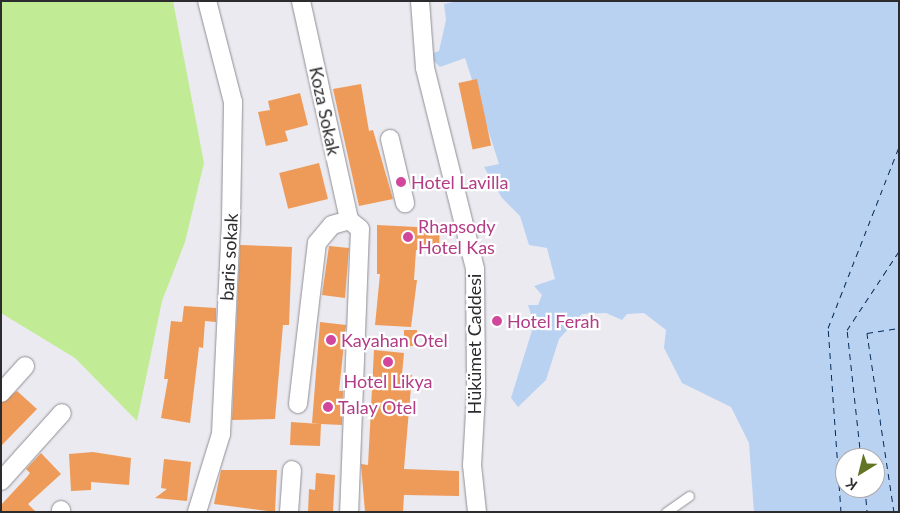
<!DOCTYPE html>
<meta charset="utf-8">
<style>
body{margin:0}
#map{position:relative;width:900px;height:513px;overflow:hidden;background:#ebeaf0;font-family:Lato,sans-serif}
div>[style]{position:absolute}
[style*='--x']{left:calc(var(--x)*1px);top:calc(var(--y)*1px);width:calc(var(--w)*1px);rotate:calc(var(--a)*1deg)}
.green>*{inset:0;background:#c1eb95}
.water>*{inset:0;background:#bad2f1}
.ferry>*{height:1px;margin-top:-0.5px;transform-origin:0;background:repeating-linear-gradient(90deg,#012958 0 6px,transparent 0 11px)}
.building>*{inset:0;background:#ee9b59;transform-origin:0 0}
.roads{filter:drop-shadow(0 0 1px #8f8e94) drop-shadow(0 0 1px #8f8e94)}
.service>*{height:9px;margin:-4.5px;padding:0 4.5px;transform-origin:4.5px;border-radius:4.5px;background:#fff}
.minor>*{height:18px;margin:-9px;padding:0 9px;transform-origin:9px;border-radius:9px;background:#fff}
.dots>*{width:14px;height:14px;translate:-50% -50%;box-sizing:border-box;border:2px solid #fff;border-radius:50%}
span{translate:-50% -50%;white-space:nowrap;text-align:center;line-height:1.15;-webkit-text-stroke:4.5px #fff;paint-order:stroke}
.street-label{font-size:18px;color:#2c2b2d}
.hotel-label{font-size:18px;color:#b23c85}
.left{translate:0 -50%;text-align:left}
.frame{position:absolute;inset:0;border:2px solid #2c2b2d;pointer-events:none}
.north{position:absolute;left:835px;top:448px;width:50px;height:50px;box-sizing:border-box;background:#fff;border:1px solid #abaaab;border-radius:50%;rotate:216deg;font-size:14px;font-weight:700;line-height:20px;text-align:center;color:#2c2b2d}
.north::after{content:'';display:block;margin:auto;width:18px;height:22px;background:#627525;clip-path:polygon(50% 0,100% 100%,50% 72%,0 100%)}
</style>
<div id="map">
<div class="green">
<i style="clip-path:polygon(1px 1px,173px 1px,204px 163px,185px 242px,162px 301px,137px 421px,75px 358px,1px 313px)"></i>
</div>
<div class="water">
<i style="clip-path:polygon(evenodd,458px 1px,899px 1px,899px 512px,754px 512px,749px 443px,731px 407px,682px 383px,664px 348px,666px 330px,644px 313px,627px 314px,622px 320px,606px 313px,582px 314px,559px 339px,546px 380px,518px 407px,511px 398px,534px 324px,528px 305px,538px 305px,542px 295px,534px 286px,555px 279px,547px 248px,529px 245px,520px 216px,502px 198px,484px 167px,499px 164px,465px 58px,440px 67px,428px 55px,439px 51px,446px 20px,444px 4px,458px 1px,845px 458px,875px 458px,875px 488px,845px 488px,845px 458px)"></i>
</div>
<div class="ferry">
<i style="--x:861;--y:458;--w:129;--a:-96.2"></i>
<i style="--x:847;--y:330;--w:95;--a:-56.6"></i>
<i style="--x:865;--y:488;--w:24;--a:85"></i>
<i style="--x:841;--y:512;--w:184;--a:-94"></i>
<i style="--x:828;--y:328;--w:194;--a:-68.6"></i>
<i style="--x:894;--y:512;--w:181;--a:-98.6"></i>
<i style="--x:867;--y:333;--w:32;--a:-9"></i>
</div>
<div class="building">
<i style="left:477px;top:79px;width:68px;height:19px;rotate:78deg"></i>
<i style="clip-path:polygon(361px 84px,369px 131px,373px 130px,393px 199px,359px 206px,333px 89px)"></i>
<i style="clip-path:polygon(300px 93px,308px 125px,285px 131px,288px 141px,266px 146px,258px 112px,270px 110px,268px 101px)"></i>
<i style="left:319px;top:163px;width:37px;height:41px;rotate:76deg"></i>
<i style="clip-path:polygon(418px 222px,440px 223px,439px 250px,416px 250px,414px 280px,417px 280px,411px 327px,375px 325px,380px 274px,377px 274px,377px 225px,417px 227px)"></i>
<i style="clip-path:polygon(240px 245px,292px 247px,289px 325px,283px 325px,275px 419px,232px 420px)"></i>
<i style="clip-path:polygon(329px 246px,349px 248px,345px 298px,322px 295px)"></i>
<i style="clip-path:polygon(184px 306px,216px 308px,216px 322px,205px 321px,203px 348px,199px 347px,190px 423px,161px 418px,168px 379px,164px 379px,171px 321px,182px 322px)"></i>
<i style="clip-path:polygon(320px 322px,346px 325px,339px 391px,343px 391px,342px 425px,321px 424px,320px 446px,290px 445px,291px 422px,320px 424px,312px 423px)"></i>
<i style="left:404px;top:330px;width:13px;height:16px"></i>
<i style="clip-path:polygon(374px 350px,404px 353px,402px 374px,412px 375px,404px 469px,459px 471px,459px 496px,404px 495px,403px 512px,365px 512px,361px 464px,368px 465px)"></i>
<i style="clip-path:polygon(17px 391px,37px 409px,1px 446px,1px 403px)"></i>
<i style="clip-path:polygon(93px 452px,131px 458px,129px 485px,91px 482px,91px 490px,71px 491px,69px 454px)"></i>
<i style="clip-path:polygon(41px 453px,61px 474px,28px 504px,36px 512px,1px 512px,1px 505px,26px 478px,30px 473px,26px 469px)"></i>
<i style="clip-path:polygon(164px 459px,191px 462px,187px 501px,155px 498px,167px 489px,161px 488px)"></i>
<i style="clip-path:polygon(221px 470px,277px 470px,275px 512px,214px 504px)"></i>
<i style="clip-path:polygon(316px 473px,335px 475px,333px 512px,308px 512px,309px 489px,315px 490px)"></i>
</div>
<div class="roads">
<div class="service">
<i style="--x:666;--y:512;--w:28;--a:-35"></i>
</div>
<div class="minor">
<i style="--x:301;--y:1;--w:224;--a:77.6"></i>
<i style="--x:420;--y:1;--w:67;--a:85.7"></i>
<i style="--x:425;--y:68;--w:207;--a:76"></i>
<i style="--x:475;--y:269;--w:125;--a:89.5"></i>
<i style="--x:476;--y:394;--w:71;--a:93.2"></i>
<i style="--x:472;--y:465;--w:47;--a:83.9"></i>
<i style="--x:390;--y:139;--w:66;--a:76.8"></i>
<i style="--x:349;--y:220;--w:14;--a:39"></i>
<i style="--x:360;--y:229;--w:283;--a:92.2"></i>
<i style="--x:1;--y:393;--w:36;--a:-48"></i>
<i style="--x:298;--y:404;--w:162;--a:-83.3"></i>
<i style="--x:317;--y:243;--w:23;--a:-50"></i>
<i style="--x:332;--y:225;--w:18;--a:-16"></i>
<i style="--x:1;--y:481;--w:91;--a:-48.1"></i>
<i style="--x:61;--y:512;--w:2;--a:-90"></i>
<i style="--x:197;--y:512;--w:82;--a:-72.9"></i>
<i style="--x:221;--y:434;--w:214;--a:-87.3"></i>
<i style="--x:231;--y:220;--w:118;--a:-89"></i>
<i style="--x:233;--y:102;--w:104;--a:-104.4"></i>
<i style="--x:289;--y:512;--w:42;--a:-85.9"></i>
</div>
</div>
<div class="dots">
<i style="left:401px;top:182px;background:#d1479c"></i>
<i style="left:408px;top:237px;background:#d1479c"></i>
<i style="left:497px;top:321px;background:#d1479c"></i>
<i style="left:331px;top:340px;background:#d1479c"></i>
<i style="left:388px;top:362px;background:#d1479c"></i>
<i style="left:328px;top:407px;background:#d1479c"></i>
</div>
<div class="street-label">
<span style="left:325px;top:111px;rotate:78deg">Koza Sokak</span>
<span style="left:229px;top:257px;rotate:-87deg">baris sokak</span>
<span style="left:474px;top:344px;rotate:-90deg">Hükümet Caddesi</span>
</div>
<div class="hotel-label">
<span class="left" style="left:411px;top:182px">Hotel Lavilla</span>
<span class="left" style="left:418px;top:237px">Rhapsody<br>Hotel Kas</span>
<span class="left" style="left:507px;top:321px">Hotel Ferah</span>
<span class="left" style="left:341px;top:340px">Kayahan Otel</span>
<span style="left:388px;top:381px">Hotel Likya</span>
<span class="left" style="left:338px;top:407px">Talay Otel</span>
</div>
<div class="frame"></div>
<div class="north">K</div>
</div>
